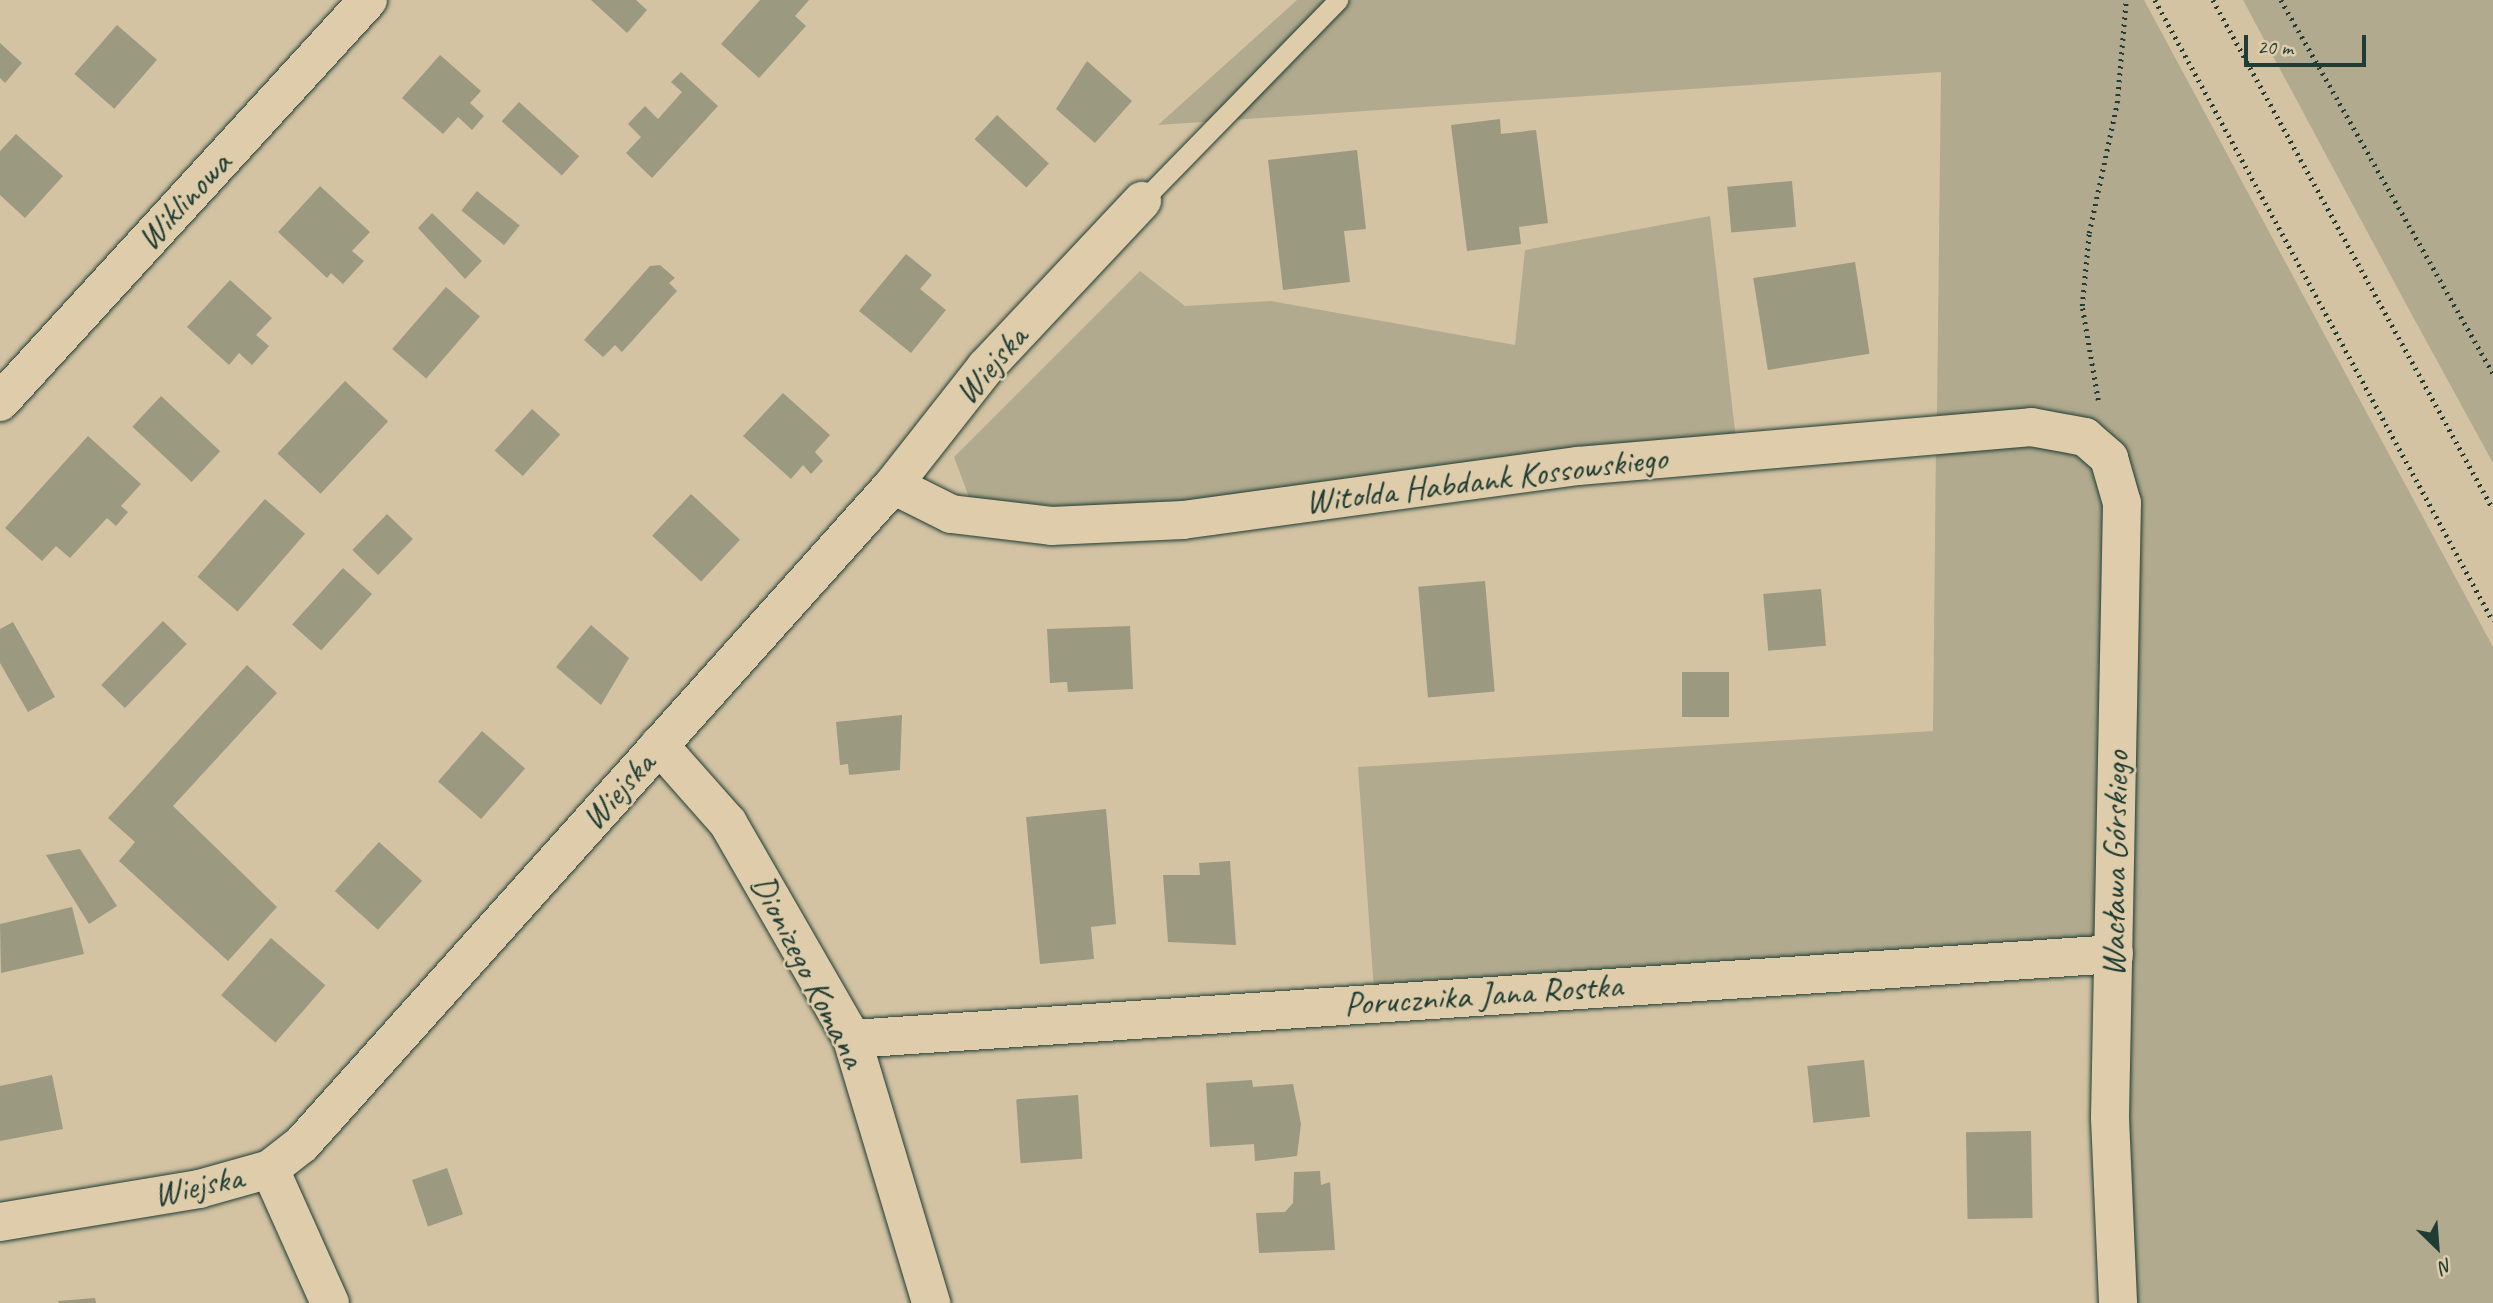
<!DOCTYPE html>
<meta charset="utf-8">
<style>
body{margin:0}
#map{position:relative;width:2493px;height:1303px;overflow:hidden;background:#d3c3a3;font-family:Caveat,sans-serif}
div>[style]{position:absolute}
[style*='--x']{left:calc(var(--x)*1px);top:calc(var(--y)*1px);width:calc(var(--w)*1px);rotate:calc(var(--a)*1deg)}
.green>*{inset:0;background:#b1aa8e}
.building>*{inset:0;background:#9b9980;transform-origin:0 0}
.path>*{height:4.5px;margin-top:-2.25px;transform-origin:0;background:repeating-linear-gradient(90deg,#1f3d34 0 2px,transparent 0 7px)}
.roads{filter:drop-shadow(0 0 2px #1f3d34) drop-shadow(0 0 2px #1f3d34)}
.service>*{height:19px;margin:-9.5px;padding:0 9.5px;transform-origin:9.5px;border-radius:9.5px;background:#deccaa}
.minor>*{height:38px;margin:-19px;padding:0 19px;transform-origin:19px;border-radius:19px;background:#deccaa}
span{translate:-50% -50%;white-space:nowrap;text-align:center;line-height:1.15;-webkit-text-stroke:5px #deccaa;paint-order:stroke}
.street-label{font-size:35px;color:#1f3d34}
.north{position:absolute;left:2402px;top:1212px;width:70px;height:70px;-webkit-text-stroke:5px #deccaa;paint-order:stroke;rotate:155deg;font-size:19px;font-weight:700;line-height:28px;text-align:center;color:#1f3d34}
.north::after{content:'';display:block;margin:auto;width:24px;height:32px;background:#1f3d34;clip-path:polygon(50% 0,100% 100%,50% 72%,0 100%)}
.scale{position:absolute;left:2244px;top:35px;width:122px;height:32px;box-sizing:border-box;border:4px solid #1f3d34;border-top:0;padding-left:9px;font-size:21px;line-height:24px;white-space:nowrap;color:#1f3d34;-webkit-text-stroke:5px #deccaa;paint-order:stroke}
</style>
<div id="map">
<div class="green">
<i style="clip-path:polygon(1297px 0,2144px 0,2493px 647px,2493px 1303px,2134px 1303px,2127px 1003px,2139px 493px,2091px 423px,1937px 415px,1941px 72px,1158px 125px)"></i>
<i style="clip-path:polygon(2243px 0,2493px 0,2493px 463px,2406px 304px)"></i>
<i style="clip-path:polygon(1710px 216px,1736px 439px,1119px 513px,969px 497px,954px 457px,1140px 271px,1185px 306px,1271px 301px,1515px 345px,1525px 250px)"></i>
<i style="clip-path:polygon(2038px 442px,2080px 456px,2106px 485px,2098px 943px,1374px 990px,1358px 767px,1933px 731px,1936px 444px)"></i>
</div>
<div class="building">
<i style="clip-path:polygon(591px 0,636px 0,647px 10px,627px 33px)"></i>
<i style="clip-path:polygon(760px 0,809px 0,795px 16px,806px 26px,759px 78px,721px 44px)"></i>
<i style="left:117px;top:25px;width:53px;height:65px;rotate:41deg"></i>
<i style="clip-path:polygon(0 43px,22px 63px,5px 83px,0 78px)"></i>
<i style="clip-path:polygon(440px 55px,481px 91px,470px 103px,484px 116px,472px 130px,458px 117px,443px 134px,402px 98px)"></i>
<i style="clip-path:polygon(1087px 61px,1132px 101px,1095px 143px,1056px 109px)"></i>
<i style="clip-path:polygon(681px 72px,718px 106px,652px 178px,626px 153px,641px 137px,628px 124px,645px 106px,658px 119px,682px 92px,671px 82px)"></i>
<i style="left:519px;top:102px;width:81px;height:26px;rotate:42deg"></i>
<i style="left:997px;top:115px;width:71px;height:33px;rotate:43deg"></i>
<i style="clip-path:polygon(1500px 119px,1501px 134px,1536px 130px,1548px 223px,1519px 227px,1521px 244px,1467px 251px,1451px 125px)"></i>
<i style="clip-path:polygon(16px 134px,63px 176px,25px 218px,0 195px,0 151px)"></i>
<i style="clip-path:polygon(1357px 150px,1366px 229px,1344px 231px,1350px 282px,1283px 290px,1268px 160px)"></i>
<i style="left:1792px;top:181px;width:46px;height:65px;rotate:85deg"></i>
<i style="clip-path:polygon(320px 186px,370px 232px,352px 251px,364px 261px,343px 284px,331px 273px,327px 278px,278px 232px)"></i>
<i style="left:477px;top:191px;width:55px;height:25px;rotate:39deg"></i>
<i style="clip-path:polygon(432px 213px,482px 261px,465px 279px,418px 228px)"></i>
<i style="clip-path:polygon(906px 254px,932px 275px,920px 289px,946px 310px,911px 353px,859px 311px)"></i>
<i style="left:1855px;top:262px;width:93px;height:103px;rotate:81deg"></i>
<i style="clip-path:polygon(660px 265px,675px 278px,669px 283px,677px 291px,622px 352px,615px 345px,603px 357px,584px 340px,650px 266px)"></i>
<i style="clip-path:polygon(230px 280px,272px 318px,256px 335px,269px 346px,252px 365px,239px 353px,229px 365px,187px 327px)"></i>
<i style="left:446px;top:287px;width:45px;height:82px;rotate:41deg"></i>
<i style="left:345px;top:381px;width:59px;height:99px;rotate:43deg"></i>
<i style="clip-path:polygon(783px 393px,830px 435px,815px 452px,823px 461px,811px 474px,803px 465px,791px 479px,743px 436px)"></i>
<i style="left:161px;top:396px;width:81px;height:42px;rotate:43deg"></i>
<i style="left:532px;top:409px;width:38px;height:56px;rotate:42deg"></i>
<i style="clip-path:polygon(88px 436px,141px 484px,121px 506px,128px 512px,116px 526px,107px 518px,70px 558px,56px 546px,42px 561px,5px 528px)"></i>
<i style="left:691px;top:494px;width:67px;height:57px;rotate:43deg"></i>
<i style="left:265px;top:499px;width:53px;height:103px;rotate:41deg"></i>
<i style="left:387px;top:514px;width:36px;height:50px;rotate:44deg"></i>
<i style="left:343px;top:568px;width:39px;height:76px;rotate:42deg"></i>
<i style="left:1485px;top:581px;width:111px;height:67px;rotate:85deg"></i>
<i style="left:1821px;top:589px;width:57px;height:58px;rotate:85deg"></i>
<i style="left:163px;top:621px;width:33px;height:89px;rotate:44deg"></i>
<i style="clip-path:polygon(13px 622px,55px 697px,28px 712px,0 663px,0 629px)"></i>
<i style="clip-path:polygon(591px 625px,629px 658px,601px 705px,556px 667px)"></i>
<i style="clip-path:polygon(1130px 626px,1133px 689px,1068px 692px,1067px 682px,1050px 683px,1047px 629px)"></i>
<i style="clip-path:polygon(247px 665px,277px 693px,173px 806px,277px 907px,228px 961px,119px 861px,135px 842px,108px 818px)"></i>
<i style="left:1682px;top:672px;width:47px;height:45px"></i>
<i style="clip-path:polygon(902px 715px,900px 770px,849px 775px,848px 764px,840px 765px,836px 722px)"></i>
<i style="left:482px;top:731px;width:57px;height:67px;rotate:41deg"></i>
<i style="clip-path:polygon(1106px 809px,1116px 924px,1091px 927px,1094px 959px,1040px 964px,1026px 817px)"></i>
<i style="left:379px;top:842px;width:58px;height:66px;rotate:42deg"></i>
<i style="clip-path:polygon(80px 849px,117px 906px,89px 924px,46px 855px)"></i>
<i style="clip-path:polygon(1230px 861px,1236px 945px,1168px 942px,1163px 875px,1200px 875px,1199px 863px)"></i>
<i style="clip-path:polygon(72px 907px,84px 954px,1px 973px,0 924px)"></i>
<i style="left:271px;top:938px;width:72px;height:76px;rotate:41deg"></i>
<i style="left:1864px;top:1060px;width:57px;height:57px;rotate:84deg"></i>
<i style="clip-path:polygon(52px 1075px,63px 1129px,0 1141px,0 1086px)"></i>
<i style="clip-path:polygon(1252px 1080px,1253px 1087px,1293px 1084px,1301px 1124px,1297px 1156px,1255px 1161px,1254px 1144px,1210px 1147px,1206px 1083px)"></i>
<i style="left:1078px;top:1095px;width:64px;height:62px;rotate:86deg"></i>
<i style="left:2031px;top:1131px;width:87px;height:65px;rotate:89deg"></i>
<i style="left:447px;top:1168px;width:49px;height:37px;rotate:71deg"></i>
<i style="clip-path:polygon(1320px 1171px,1321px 1185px,1330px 1182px,1335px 1250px,1259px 1253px,1256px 1213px,1285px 1212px,1293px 1203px,1294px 1172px)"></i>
<i style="clip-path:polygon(95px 1298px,96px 1303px,59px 1303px,58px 1301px)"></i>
</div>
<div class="path">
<i style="--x:2155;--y:0;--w:707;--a:61.44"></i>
<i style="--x:2213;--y:0;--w:581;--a:61.18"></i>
<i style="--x:2281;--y:0;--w:429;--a:60.4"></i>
<i style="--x:2098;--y:400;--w:95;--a:-99.7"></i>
<i style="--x:2082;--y:306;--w:73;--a:-84.5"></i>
<i style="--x:2089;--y:233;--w:133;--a:-77.8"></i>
<i style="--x:2117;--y:103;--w:103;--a:-85"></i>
</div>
<div class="roads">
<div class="service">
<i style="--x:1142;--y:201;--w:281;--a:-45.7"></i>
</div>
<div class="minor">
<i style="--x:0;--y:402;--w:545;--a:-47.53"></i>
<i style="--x:893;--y:485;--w:65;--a:26.6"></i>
<i style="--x:951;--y:514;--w:101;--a:6.8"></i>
<i style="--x:1051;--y:526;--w:132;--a:-2.6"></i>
<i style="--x:1183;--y:520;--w:399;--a:-7.8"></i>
<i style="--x:1578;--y:466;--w:455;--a:-4.9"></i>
<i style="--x:2031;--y:427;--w:55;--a:10.5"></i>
<i style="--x:2085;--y:437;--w:32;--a:41"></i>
<i style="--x:2109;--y:458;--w:47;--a:73.9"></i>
<i style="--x:2122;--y:503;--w:615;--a:91.12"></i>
<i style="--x:2110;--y:1118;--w:185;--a:87.5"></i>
<i style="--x:659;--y:745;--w:104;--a:48.5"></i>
<i style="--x:728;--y:823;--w:249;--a:60.1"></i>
<i style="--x:852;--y:1039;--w:276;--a:73.3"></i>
<i style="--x:852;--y:1039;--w:1265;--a:-3.85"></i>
<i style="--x:270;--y:1169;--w:147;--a:65.9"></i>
<i style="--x:0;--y:1222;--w:202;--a:-9.4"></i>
<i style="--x:199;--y:1189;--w:74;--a:-15.7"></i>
<i style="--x:270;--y:1169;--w:41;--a:-38"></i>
<i style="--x:302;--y:1144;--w:885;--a:-48.11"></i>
<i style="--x:893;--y:485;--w:150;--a:-51.8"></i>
<i style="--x:986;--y:367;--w:228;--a:-46.8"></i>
</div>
</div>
<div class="street-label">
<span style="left:184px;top:201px;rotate:-47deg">Wiklinowa</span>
<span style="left:991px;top:365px;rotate:-49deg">Wiejska</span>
<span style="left:1486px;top:480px;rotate:-7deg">Witolda Habdank Kossowskiego</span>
<span style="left:618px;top:791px;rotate:-48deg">Wiejska</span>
<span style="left:2115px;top:864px;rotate:-89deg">Wacława Górskiego</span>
<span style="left:808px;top:971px;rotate:63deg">Dionizego Komana</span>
<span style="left:1483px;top:995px;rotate:-4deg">Porucznika Jana Rostka</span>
<span style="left:198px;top:1186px;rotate:-12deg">Wiejska</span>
</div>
<div class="north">N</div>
<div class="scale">20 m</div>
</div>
